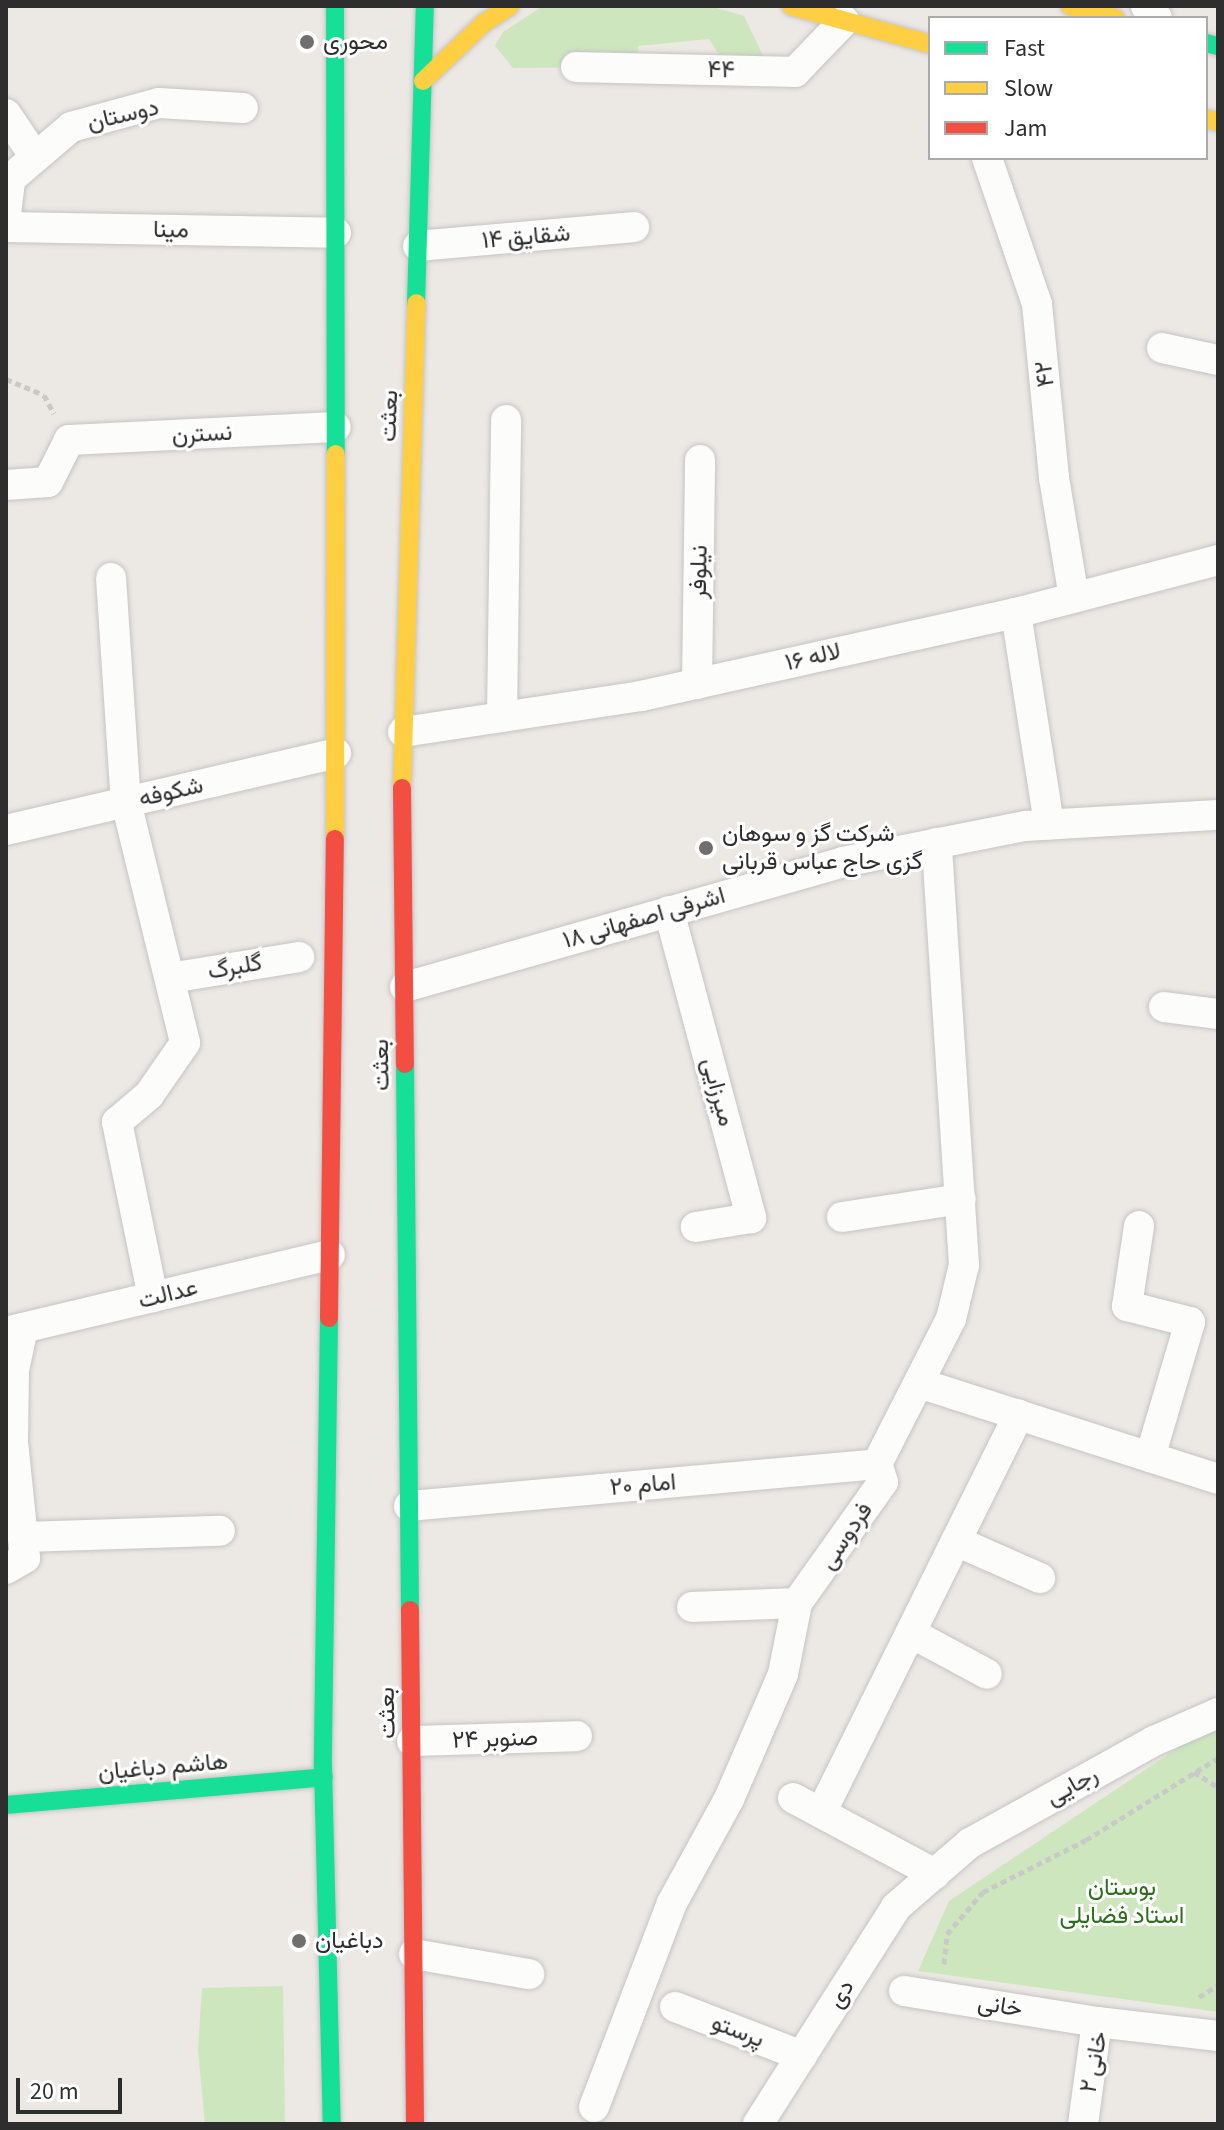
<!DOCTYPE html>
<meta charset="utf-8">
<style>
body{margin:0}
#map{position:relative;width:1224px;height:2130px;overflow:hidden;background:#ece8e4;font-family:"Source Sans 3",Vazirmatn,sans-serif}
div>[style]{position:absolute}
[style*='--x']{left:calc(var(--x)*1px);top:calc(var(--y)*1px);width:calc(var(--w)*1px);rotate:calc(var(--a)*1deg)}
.green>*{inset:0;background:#cee6be}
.path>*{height:5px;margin-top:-2.5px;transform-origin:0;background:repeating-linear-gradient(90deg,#c9c9c8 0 6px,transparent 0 10px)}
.roads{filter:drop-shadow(0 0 2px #c5c4c5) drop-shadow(0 0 2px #c5c4c5)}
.street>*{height:30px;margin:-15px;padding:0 15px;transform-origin:15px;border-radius:15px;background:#fcfcfb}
.fast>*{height:18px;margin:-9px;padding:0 9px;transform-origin:9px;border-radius:9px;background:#16e098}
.slow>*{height:18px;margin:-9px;padding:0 9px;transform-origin:9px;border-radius:9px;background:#ffcf43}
.jam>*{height:18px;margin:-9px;padding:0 9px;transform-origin:9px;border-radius:9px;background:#f24e42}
.dots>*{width:22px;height:22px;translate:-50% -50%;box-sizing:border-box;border:4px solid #fff;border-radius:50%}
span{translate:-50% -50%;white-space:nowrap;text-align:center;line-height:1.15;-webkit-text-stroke:6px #fff;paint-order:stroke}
.poi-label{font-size:24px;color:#2e2e2e}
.left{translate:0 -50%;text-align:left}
.street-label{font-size:24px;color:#2e2e2e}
.park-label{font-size:24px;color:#2c6e1b}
.frame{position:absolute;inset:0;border:8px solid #2e2e2e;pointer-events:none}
.legend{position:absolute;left:928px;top:16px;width:280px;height:144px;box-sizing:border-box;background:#fff;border:2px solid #ababab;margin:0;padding:10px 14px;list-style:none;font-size:24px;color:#2e2e2e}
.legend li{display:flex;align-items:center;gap:16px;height:40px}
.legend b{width:40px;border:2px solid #ababab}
.scale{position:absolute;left:16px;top:2078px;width:106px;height:36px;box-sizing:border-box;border:4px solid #2e2e2e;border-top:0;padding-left:10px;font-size:24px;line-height:28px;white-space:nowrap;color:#2e2e2e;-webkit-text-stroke:6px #fff;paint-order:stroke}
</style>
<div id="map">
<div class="green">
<i style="clip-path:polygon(543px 6px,710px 6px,744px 16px,768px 66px,733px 76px,709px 39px,638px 46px,637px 67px,513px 68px,495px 46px,503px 32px)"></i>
<i style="clip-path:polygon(1218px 1721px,1218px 2012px,918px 1971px,949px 1901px)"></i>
<i style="clip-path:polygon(283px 1986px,285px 2124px,205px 2124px,198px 2050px,202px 1988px)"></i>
</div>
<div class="path">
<i style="--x:6;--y:379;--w:41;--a:22.8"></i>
<i style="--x:44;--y:395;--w:21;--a:62"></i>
<i style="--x:1194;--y:1772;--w:28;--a:32"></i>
<i style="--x:944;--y:1964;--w:30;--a:-84"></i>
<i style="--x:947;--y:1934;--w:55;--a:-49.4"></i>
<i style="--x:983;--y:1892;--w:115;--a:-26.8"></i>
<i style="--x:1086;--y:1840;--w:155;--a:-31.8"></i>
<i style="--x:1199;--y:1997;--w:22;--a:-32"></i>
</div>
<div class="roads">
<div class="street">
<i style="--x:1146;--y:6;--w:16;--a:47"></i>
<i style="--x:576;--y:67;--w:219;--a:1.3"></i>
<i style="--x:795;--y:72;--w:71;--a:-46.1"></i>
<i style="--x:6;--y:114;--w:52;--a:56"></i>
<i style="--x:987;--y:158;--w:154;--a:71.1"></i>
<i style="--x:1037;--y:304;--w:175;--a:84.4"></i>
<i style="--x:1054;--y:478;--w:121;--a:80.5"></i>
<i style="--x:6;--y:214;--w:35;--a:-83"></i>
<i style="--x:10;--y:179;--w:80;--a:-40.4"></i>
<i style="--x:71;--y:127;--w:91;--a:-15.3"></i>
<i style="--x:159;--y:103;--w:84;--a:3.4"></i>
<i style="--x:6;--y:227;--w:330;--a:1"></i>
<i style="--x:418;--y:246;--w:217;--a:-5"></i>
<i style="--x:1162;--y:348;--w:57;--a:12.1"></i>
<i style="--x:6;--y:485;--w:42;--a:-4.1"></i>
<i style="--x:48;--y:482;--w:47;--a:-63.4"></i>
<i style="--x:69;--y:440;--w:267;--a:-2.8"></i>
<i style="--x:111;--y:578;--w:225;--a:86.2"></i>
<i style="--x:126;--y:802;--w:248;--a:76.2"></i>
<i style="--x:185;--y:1043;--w:63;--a:124.7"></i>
<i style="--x:149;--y:1095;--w:42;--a:139.8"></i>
<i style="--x:117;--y:1122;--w:179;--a:78.4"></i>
<i style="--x:1016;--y:613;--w:214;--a:81.1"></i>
<i style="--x:697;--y:684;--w:224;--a:-89.2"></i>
<i style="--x:502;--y:717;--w:297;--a:-89.2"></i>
<i style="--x:403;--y:732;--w:241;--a:-8.6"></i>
<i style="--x:641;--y:696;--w:384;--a:-12.5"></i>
<i style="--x:1016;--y:613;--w:209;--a:-14.7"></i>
<i style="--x:6;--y:830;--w:339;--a:-13.1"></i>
<i style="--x:669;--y:911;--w:318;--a:75"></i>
<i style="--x:751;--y:1218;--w:56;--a:170.7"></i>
<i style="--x:170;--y:978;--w:131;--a:-9.2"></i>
<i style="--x:405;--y:987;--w:455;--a:-15.9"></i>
<i style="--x:843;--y:862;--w:186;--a:-11.2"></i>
<i style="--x:1025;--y:826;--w:193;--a:-3.3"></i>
<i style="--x:1164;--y:1007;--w:54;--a:7.4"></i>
<i style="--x:842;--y:1217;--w:120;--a:-8.6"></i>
<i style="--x:1139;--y:1226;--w:81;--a:98.5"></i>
<i style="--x:1127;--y:1306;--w:65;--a:14.3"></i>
<i style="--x:1190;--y:1322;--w:141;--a:106.5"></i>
<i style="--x:6;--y:1332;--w:333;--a:-13.4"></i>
<i style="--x:919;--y:1383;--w:314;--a:17.8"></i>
<i style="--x:409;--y:1506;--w:470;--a:-5.1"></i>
<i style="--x:24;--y:1537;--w:196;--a:-1.8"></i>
<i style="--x:956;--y:1541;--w:92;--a:23.8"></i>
<i style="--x:6;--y:1569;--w:22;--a:-30"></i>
<i style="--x:25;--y:1558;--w:118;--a:-95.9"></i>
<i style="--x:13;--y:1441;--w:71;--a:-89.2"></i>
<i style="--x:14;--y:1370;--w:43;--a:-77.9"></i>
<i style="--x:692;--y:1607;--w:105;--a:-2.2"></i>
<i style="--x:911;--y:1633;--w:86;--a:28.3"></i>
<i style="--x:412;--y:1741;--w:165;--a:-1.7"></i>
<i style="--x:793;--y:1798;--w:161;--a:28.2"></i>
<i style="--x:821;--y:1813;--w:445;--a:-63.6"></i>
<i style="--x:414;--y:1954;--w:117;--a:9.9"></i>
<i style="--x:904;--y:1991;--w:195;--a:9.1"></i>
<i style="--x:675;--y:2007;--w:136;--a:21.1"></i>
<i style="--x:594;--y:2107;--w:218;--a:-69.1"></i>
<i style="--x:672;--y:1903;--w:119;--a:-61.3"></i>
<i style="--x:729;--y:1799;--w:136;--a:-66.6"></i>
<i style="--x:783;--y:1674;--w:72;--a:-78.8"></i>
<i style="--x:797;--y:1603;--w:148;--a:-54.6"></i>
<i style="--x:883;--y:1482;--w:19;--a:-108"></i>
<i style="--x:877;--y:1464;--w:163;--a:-63"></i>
<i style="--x:951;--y:1319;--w:56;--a:-76.5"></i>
<i style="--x:964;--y:1265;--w:423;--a:-93.7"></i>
<i style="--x:758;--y:2124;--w:257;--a:-57.5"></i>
<i style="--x:896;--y:1907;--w:98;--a:-40.9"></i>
<i style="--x:970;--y:1843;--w:210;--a:-29"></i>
<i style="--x:1154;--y:1741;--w:70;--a:-23.6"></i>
<i style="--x:1083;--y:2124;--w:103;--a:-82.2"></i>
<i style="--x:1097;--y:2022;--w:122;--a:6.6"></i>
</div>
<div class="fast">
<i style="--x:335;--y:6;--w:448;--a:89.9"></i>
<i style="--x:1206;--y:43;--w:12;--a:14"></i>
<i style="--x:416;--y:303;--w:297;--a:-88.3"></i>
<i style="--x:405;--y:1064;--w:546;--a:89.48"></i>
<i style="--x:329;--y:1318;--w:448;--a:90.8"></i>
<i style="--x:323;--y:1766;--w:358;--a:88.6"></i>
<i style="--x:6;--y:1805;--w:319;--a:-5"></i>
</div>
<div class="slow">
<i style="--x:791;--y:6;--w:144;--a:15.3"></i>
<i style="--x:1070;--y:6;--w:47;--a:14.9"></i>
<i style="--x:423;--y:81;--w:84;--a:-43.6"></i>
<i style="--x:484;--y:23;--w:31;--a:-33"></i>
<i style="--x:1206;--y:119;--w:12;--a:14"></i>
<i style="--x:402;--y:788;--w:485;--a:-88.3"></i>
<i style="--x:335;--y:839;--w:385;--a:-89.9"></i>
</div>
<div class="jam">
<i style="--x:402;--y:788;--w:276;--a:89.4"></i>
<i style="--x:329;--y:1318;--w:479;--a:-89.3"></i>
<i style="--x:410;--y:1610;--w:514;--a:89.44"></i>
</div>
</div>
<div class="dots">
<i style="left:307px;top:42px;background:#706f6e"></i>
<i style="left:706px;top:848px;background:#706f6e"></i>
<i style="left:299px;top:1941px;background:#706f6e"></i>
</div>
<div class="poi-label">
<span class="left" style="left:323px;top:42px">محوری</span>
<span class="left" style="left:722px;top:848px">شرکت گز و سوهان<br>گزی حاج عباس قربانی</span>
<span class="left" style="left:315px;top:1941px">دباغیان</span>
</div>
<div class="street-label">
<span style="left:721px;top:70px;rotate:1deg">۴۴</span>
<span style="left:123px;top:115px;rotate:-13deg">دوستان</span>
<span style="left:171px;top:230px;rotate:1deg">مینا</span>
<span style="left:526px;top:237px;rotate:-5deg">شقایق ۱۴</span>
<span style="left:1045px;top:374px;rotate:-97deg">۴۲</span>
<span style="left:389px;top:416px;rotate:-88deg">بعثت</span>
<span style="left:202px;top:434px;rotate:-3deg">نسترن</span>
<span style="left:699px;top:572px;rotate:-89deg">نیلوفر</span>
<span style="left:813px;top:657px;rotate:-13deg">لاله ۱۶</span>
<span style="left:171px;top:792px;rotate:-13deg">شکوفه</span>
<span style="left:644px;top:918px;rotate:-16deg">اشرفی اصفهانی ۱۸</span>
<span style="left:235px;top:967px;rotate:-10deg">گلبرگ</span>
<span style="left:381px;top:1065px;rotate:-91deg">بعثت</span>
<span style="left:718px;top:1092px;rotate:75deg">میرزایی</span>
<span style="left:168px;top:1294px;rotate:-14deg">عدالت</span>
<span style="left:643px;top:1485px;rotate:-5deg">امام ۲۰</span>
<span style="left:846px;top:1536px;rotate:-56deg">فردوسی</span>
<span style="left:387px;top:1713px;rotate:-91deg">بعثت</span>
<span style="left:495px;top:1739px;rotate:-2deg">صنوبر ۲۴</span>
<span style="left:163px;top:1767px;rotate:-5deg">هاشم دباغیان</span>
<span style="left:1072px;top:1786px;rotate:-29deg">رجایی</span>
<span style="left:841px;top:1994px;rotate:-58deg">دی</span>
<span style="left:1000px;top:2006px;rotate:9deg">خانی</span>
<span style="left:738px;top:2031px;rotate:21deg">پرستو</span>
<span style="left:1094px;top:2062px;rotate:-79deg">خانی ۲</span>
</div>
<div class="park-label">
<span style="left:1122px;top:1902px">بوستان<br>استاد فضایلی</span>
</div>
<div class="frame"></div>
<ul class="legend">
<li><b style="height:10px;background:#16e098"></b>Fast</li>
<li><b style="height:10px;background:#ffcf43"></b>Slow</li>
<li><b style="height:10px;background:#f24e42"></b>Jam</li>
</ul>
<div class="scale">20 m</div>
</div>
